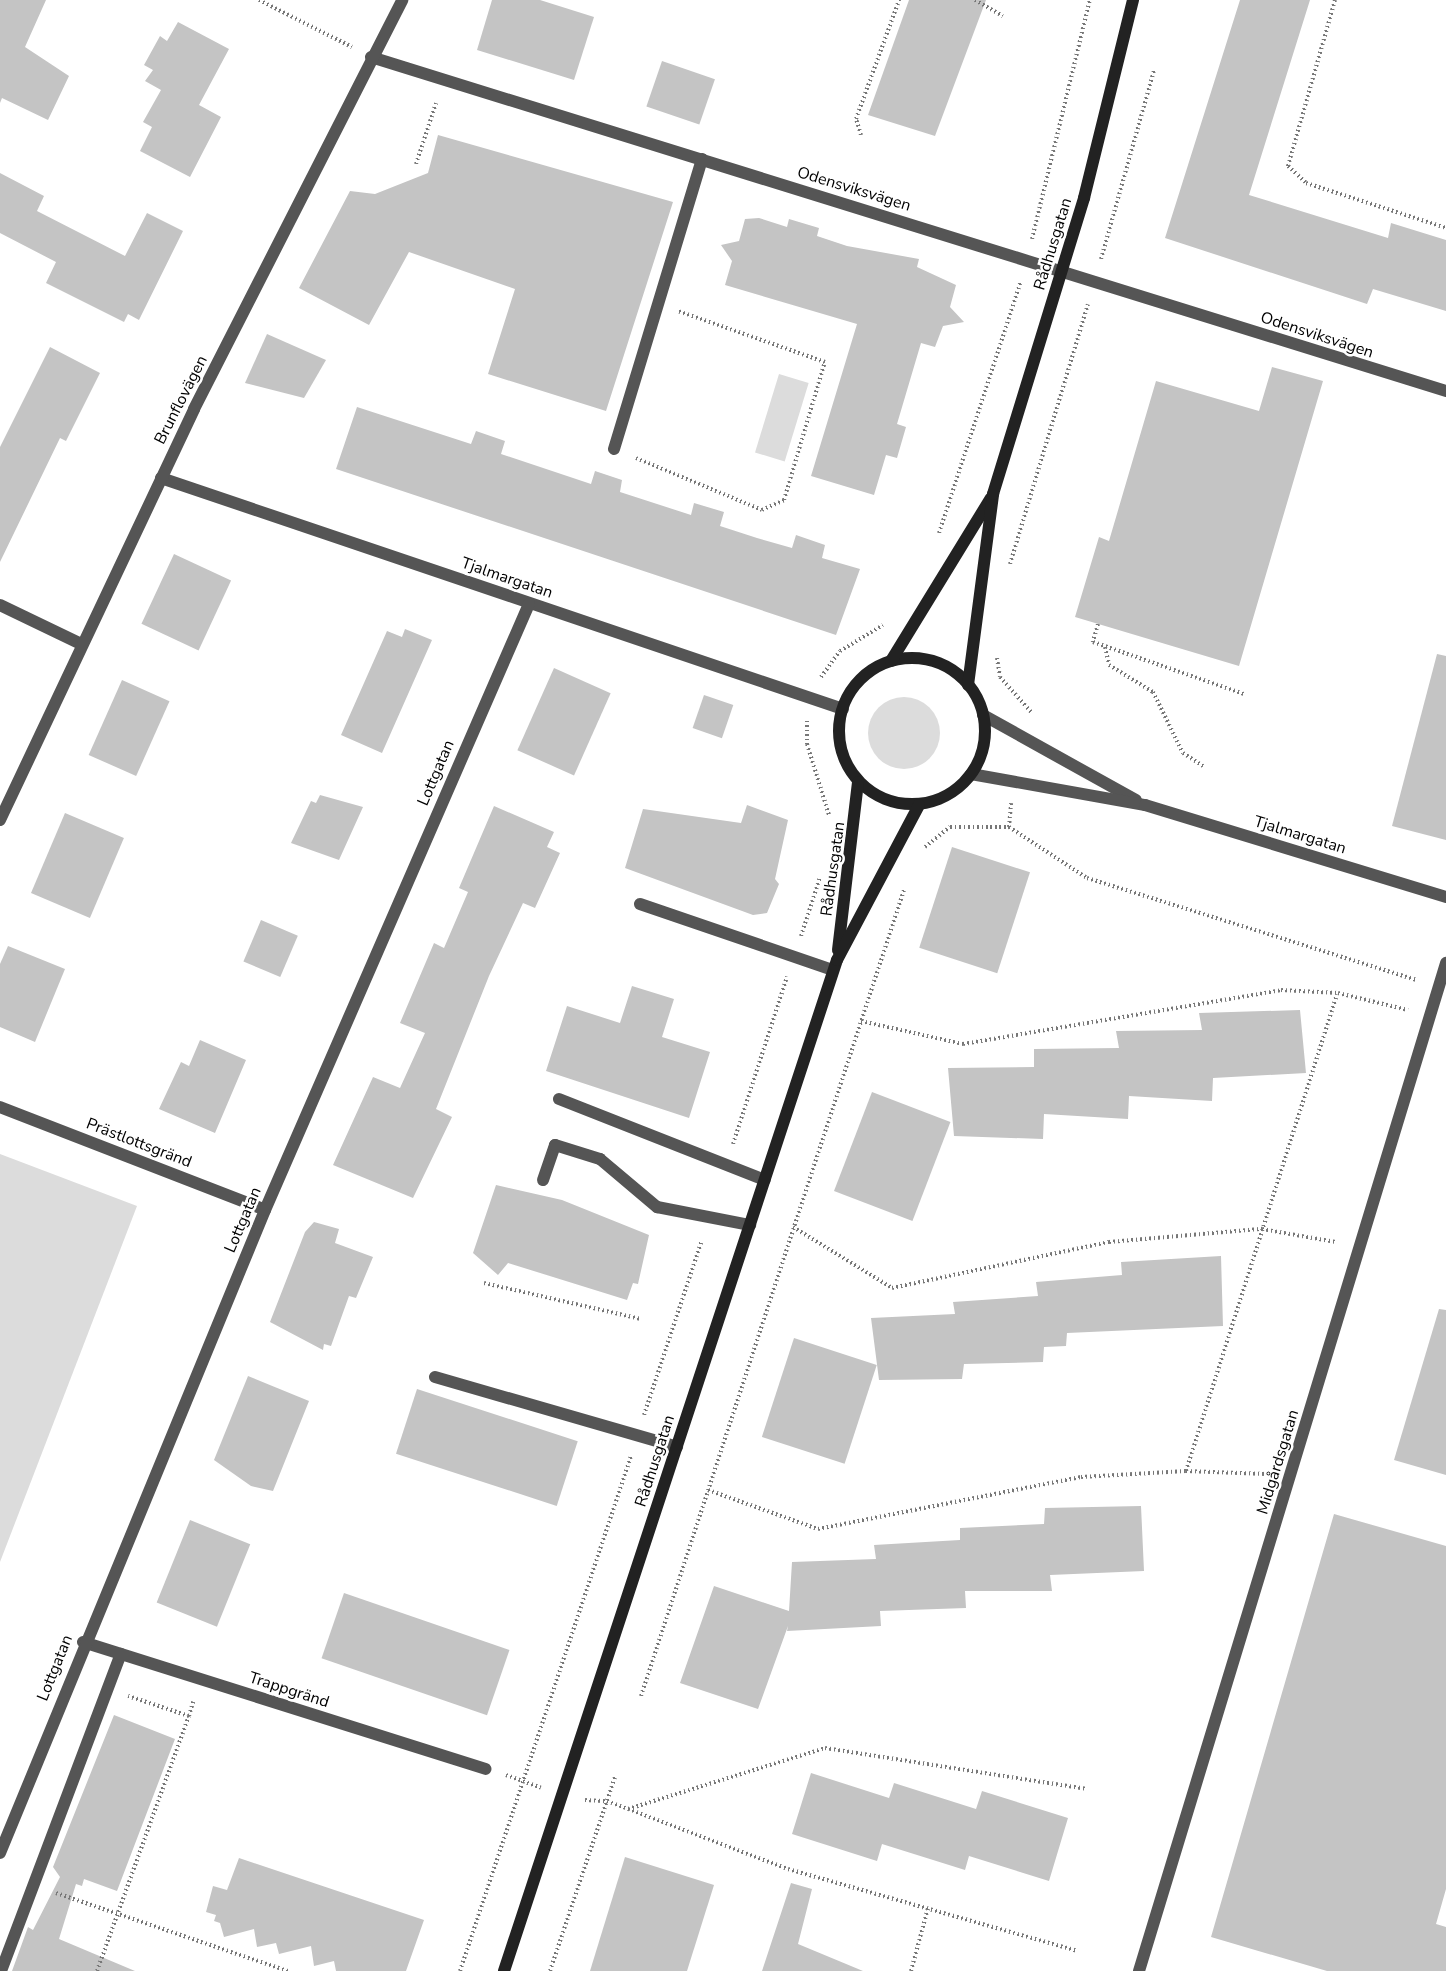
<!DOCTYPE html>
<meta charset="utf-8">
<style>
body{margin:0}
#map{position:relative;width:1446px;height:1971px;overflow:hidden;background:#fff;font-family:"Nunito Sans",sans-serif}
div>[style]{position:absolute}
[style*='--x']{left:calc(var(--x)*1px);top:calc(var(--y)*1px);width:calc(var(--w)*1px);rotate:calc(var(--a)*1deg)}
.green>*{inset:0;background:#dcdcdc;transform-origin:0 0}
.round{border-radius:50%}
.building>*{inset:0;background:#c4c4c4;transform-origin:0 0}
.path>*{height:4px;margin-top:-2px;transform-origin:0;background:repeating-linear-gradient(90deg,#777 0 1.5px,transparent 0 4.5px)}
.service>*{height:12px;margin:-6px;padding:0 6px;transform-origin:6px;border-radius:6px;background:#555}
.minor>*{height:12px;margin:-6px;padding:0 6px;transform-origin:6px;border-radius:6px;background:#555}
.tertiary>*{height:12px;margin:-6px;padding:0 6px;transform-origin:6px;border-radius:6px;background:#555}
.secondary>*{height:12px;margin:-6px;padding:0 6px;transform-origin:6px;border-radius:6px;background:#222}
.secondary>.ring{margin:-6px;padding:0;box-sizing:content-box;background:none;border:12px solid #222;border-radius:50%}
span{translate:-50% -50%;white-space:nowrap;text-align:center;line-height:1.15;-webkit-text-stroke:5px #fff;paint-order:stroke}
.street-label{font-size:16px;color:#000}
</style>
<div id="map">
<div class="green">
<i style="left:779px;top:374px;width:31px;height:82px;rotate:17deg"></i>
<i class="round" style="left:868px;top:697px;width:72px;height:72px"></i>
<i style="clip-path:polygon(0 1154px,137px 1206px,0 1562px)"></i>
</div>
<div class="building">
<i style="clip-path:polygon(0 0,46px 0,25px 47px,69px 76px,48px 120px,2px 98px,0 103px)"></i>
<i style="clip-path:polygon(492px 0,540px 0,594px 17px,574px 80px,477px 50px)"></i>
<i style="clip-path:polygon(909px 0,986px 0,935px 136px,868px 115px)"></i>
<i style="clip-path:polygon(1240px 0,1310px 0,1249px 195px,1388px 238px,1391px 223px,1446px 240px,1446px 311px,1373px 289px,1367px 304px,1165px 238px)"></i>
<i style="clip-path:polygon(178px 22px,229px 49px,199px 105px,221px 117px,190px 177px,140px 151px,152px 127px,143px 122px,161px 90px,145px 81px,153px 70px,144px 65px,160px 36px,167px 41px)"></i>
<i style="left:662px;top:61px;width:56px;height:48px;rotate:19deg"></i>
<i style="clip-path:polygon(438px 135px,673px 202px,606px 411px,488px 374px,515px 289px,409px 252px,369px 325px,299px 288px,350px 191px,375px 194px,428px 173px)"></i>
<i style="clip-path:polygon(0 173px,44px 196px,37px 211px,125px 256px,147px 213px,183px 231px,139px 320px,128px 314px,124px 322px,46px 283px,56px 262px,0 233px)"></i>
<i style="clip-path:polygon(759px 218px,787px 227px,789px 219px,819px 228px,817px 236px,847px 246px,919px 259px,917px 267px,956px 285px,950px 307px,964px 322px,943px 326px,935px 347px,921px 343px,897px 424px,906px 427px,897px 458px,886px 455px,874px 495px,811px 476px,857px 324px,725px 285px,732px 261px,721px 245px,739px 241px,745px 219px)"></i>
<i style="clip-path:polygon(267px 334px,326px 360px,304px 398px,245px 383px)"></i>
<i style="clip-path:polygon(50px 347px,100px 373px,66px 441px,60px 438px,0 562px,0 447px)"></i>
<i style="clip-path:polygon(1272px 367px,1323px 381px,1239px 666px,1075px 617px,1099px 537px,1109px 541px,1156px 381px,1259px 411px)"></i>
<i style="clip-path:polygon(357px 407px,471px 444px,476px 431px,505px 441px,501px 454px,591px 484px,595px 471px,622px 480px,620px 492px,691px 515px,694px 503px,724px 512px,720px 526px,757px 538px,792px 548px,796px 535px,825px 545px,822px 558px,860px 569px,836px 635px,336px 469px)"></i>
<i style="left:174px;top:554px;width:63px;height:77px;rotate:25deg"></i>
<i style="clip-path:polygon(405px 629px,432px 640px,382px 753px,341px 735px,387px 631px,402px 637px)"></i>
<i style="clip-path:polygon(1437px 654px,1446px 656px,1446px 840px,1392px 826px)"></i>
<i style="left:554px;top:668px;width:62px;height:90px;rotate:24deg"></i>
<i style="left:122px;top:680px;width:52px;height:82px;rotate:24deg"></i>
<i style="left:704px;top:695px;width:31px;height:35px;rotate:19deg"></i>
<i style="clip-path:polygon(320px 795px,363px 807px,339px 860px,291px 843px,311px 801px,316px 803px)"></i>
<i style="clip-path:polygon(747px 805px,788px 820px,775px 879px,779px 884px,767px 913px,753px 915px,625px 868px,643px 809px,741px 823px)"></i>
<i style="clip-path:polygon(494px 806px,554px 832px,547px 847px,560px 853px,535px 908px,523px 903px,489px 976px,436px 1109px,452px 1117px,413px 1198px,333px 1165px,373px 1077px,400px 1088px,425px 1033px,400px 1023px,434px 943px,444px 948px,468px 892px,459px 888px)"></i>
<i style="left:65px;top:813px;width:64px;height:87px;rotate:23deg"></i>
<i style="left:952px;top:847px;width:82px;height:106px;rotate:18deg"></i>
<i style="left:261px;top:920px;width:40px;height:45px;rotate:23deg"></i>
<i style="clip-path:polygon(8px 946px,65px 969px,35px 1042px,0 1027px,0 964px)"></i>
<i style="clip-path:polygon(632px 986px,674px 999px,662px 1037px,710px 1052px,689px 1118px,546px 1071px,567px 1006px,620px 1023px)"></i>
<i style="clip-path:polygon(1300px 1010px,1306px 1073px,1213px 1078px,1212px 1101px,1129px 1096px,1128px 1119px,1044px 1114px,1043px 1139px,954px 1136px,948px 1068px,1034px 1067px,1034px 1049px,1119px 1048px,1116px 1031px,1202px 1030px,1199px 1013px)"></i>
<i style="clip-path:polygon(200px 1040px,246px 1060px,215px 1133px,159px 1109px,181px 1062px,189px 1066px)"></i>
<i style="left:872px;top:1092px;width:84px;height:106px;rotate:21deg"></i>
<i style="clip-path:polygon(496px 1185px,562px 1200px,649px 1235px,638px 1284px,633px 1283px,627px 1300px,508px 1263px,498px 1275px,473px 1253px)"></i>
<i style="clip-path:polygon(314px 1222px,339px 1229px,335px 1243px,373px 1257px,356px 1298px,349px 1296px,331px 1346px,324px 1344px,323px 1350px,270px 1322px,305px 1232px)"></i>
<i style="clip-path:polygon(1221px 1256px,1223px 1326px,1067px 1333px,1066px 1346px,1044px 1347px,1043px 1362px,964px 1364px,962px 1379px,879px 1380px,871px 1318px,955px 1314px,953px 1302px,1038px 1296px,1036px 1282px,1122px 1275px,1121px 1262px)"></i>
<i style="clip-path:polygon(1439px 1309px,1446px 1310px,1446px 1475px,1394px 1460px)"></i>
<i style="left:794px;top:1338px;width:87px;height:104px;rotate:18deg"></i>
<i style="clip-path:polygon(248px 1376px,309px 1401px,273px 1491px,251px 1486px,214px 1460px)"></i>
<i style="left:417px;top:1389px;width:169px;height:68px;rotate:18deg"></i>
<i style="clip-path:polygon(1141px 1506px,1144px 1571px,1050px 1575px,1052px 1591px,965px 1591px,966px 1608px,880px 1611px,881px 1626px,787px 1631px,788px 1626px,758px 1709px,680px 1683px,714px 1586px,789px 1611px,792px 1562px,876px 1559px,874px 1545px,960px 1540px,960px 1528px,1044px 1524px,1045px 1508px)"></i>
<i style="clip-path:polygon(1334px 1514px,1446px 1546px,1446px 1889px,1436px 1924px,1446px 1927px,1446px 1971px,1327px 1971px,1211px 1937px)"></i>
<i style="left:190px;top:1520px;width:65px;height:89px;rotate:22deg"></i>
<i style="left:344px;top:1593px;width:175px;height:69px;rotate:19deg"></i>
<i style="clip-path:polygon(114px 1715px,175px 1739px,117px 1891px,84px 1879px,82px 1886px,76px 1884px,59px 1939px,135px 1971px,12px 1971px,28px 1927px,33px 1930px,60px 1877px,53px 1867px)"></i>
<i style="clip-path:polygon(811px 1773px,889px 1798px,894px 1783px,976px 1809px,982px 1791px,1068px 1818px,1049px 1881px,969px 1856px,965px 1870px,882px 1844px,877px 1861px,792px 1834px)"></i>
<i style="clip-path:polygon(625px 1857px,714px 1885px,687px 1971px,590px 1971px)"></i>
<i style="clip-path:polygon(239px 1858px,424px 1920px,406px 1971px,336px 1971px,334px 1961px,314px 1966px,311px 1946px,279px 1954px,276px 1943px,257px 1947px,254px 1929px,224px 1937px,220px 1923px,214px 1921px,216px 1915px,206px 1912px,213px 1886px,227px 1890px)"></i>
<i style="clip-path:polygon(791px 1883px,812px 1889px,798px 1944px,863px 1971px,762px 1971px)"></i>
</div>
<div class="path">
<i style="--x:259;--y:0;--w:104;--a:26.8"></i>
<i style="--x:975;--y:0;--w:32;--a:30"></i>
<i style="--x:1335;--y:0;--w:173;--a:105.8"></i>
<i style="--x:1288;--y:166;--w:25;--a:43"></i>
<i style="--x:1306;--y:183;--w:147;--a:17.8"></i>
<i style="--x:861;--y:135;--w:17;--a:-107"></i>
<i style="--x:856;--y:119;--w:127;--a:-70.1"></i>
<i style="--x:416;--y:164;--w:64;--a:-71.8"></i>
<i style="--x:1032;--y:239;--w:246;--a:-76.4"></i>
<i style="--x:1101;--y:259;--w:196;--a:-74.3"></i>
<i style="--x:636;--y:458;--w:136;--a:22.4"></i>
<i style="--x:762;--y:510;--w:24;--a:-24"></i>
<i style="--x:784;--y:500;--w:144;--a:-73.5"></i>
<i style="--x:825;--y:362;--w:156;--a:-160.9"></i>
<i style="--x:939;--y:533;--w:263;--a:-72"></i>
<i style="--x:1010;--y:564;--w:271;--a:-73.3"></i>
<i style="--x:1098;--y:624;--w:19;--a:106"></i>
<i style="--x:1093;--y:642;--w:160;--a:19"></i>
<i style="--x:1105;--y:647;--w:18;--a:77"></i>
<i style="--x:1109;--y:665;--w:52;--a:31.5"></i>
<i style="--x:1153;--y:692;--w:68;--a:63.8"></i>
<i style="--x:1183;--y:753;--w:24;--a:33"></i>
<i style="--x:997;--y:658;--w:19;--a:81"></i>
<i style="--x:1000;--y:677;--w:48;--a:48.4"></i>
<i style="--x:821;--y:677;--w:32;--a:-54"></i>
<i style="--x:840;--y:651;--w:50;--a:-31.2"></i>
<i style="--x:807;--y:721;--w:23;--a:90"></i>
<i style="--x:807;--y:744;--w:74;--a:72.8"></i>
<i style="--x:1009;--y:827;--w:24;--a:-85"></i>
<i style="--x:925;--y:847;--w:32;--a:-39"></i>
<i style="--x:950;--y:827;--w:59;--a:0"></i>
<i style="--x:1009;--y:827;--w:93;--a:33.2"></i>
<i style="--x:1087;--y:878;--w:345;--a:17.2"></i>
<i style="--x:801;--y:936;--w:62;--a:-72.1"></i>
<i style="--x:861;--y:1021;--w:105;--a:12.7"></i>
<i style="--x:963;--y:1044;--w:323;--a:-9.6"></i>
<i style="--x:1281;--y:990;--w:57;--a:3"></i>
<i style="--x:1338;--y:993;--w:72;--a:13.7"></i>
<i style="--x:733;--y:1144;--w:176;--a:-72.1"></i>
<i style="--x:793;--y:1227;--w:116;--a:31.6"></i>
<i style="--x:892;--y:1288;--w:222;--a:-12"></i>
<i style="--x:1109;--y:1242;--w:154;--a:-4.9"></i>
<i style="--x:1262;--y:1229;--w:75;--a:10"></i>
<i style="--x:484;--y:1283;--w:161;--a:12.9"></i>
<i style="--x:644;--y:1415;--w:184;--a:-71.7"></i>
<i style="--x:1186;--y:1471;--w:500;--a:-72.43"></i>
<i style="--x:708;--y:1490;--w:117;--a:19.5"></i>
<i style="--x:818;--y:1529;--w:268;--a:-11.2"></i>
<i style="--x:1081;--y:1477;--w:105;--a:-3.3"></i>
<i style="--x:1186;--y:1471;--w:80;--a:2.1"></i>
<i style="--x:641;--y:1696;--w:848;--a:-71.93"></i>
<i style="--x:189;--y:1716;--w:15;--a:-74"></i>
<i style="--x:506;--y:1775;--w:37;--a:20"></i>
<i style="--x:585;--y:1800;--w:22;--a:3"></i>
<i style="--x:607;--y:1801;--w:193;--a:20.6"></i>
<i style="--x:788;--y:1869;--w:301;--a:15.8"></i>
<i style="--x:628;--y:1809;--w:206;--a:-17.2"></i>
<i style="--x:825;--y:1748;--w:264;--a:8.9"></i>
<i style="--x:56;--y:1893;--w:245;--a:18.6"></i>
<i style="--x:97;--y:1971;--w:271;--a:-70.2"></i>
<i style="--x:189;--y:1716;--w:64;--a:-161.8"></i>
<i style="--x:460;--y:1971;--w:543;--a:-71.63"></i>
<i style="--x:550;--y:1971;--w:205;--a:-71.5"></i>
<i style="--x:911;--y:1971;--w:65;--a:-74.9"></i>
</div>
<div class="service">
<i style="--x:614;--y:449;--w:303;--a:-73.1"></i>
<i style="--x:640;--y:904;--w:204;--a:18.9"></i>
<i style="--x:559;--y:1099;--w:221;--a:21.5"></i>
<i style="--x:543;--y:1180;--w:37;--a:-71"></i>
<i style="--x:555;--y:1145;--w:47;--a:17.3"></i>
<i style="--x:600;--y:1159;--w:75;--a:40.1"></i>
<i style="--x:657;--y:1207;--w:95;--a:11"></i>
<i style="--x:435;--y:1377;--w:252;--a:16.1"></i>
<i style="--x:1;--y:1971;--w:339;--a:-69.3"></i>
</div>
<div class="minor">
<i style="--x:371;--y:57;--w:1126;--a:17.26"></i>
<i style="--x:161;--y:478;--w:720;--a:18.71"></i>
<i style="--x:0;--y:605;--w:90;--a:25.7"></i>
<i style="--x:0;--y:820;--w:454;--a:-64.7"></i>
<i style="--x:194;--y:409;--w:459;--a:-63"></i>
<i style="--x:0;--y:1107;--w:284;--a:21.2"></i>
<i style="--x:83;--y:1642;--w:422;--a:17.5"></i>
<i style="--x:0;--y:1853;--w:695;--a:-67.6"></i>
<i style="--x:265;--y:1210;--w:661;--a:-66.46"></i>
<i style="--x:1139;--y:1971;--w:1054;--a:-73.06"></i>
</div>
<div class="tertiary">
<i style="--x:983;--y:715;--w:175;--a:29.1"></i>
<i style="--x:971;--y:774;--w:177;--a:10.1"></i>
<i style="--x:1145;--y:805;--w:315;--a:17"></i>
</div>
<div class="secondary">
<i class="ring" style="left:839px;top:658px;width:134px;height:134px"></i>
<i style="--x:891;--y:661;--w:191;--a:-58.5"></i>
<i style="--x:968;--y:685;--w:193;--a:-82.5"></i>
<i style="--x:993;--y:494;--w:310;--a:-72.9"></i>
<i style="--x:1084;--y:198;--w:204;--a:-76.1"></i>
<i style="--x:838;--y:950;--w:169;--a:-83.2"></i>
<i style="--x:504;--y:1971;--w:1064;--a:-71.77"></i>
<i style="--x:837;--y:960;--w:175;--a:-62.1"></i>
</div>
<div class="street-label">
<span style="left:854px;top:189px;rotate:17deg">Odensviksvägen</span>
<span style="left:1053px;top:244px;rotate:-73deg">Rådhusgatan</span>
<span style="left:1317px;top:335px;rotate:18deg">Odensviksvägen</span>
<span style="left:181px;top:400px;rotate:-63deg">Brunflovägen</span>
<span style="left:507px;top:578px;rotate:19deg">Tjalmargatan</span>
<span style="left:436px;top:773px;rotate:-67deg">Lottgatan</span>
<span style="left:1300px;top:835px;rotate:17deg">Tjalmargatan</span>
<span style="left:833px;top:869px;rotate:-82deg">Rådhusgatan</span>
<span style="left:139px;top:1143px;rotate:21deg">Prästlottsgränd</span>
<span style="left:243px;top:1220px;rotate:-67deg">Lottgatan</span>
<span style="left:655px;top:1461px;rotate:-72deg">Rådhusgatan</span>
<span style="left:1278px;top:1462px;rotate:-73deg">Midgårdsgatan</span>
<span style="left:55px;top:1668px;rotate:-68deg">Lottgatan</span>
<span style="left:289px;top:1690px;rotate:18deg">Trappgränd</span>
</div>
</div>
